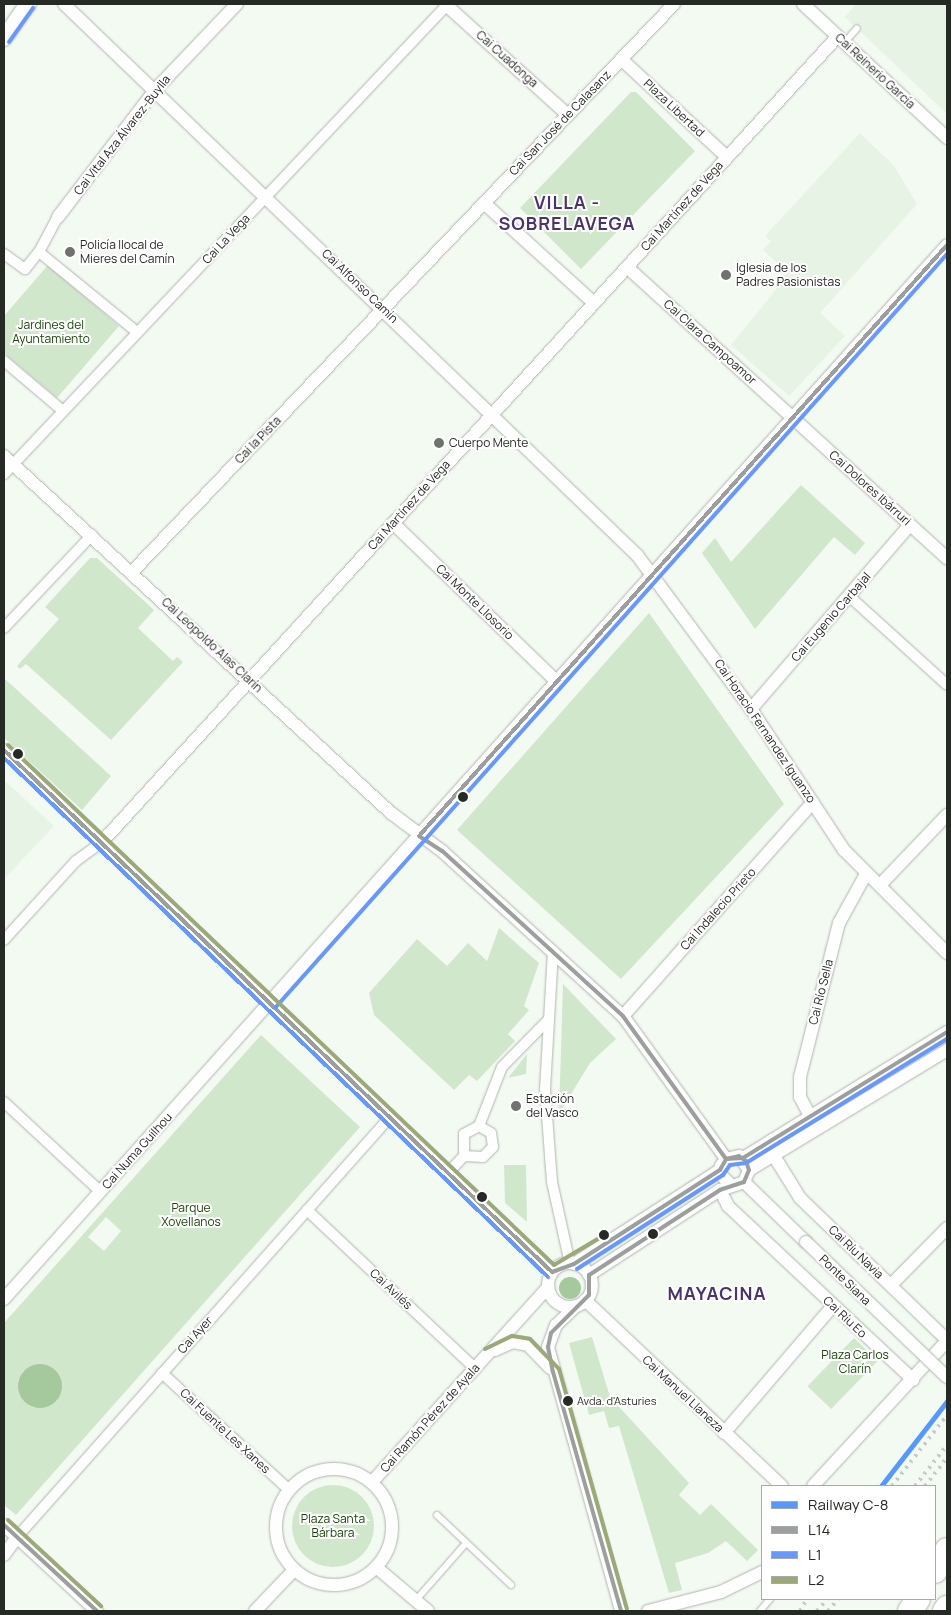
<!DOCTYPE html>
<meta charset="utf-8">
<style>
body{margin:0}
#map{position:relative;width:951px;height:1615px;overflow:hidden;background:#f3faf2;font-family:Manrope,sans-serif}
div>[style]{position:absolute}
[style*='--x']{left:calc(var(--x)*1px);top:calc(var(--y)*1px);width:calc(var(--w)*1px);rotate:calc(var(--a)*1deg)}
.built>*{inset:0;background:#e7f3e4}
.green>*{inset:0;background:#d1e7cc;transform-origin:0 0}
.round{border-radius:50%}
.water>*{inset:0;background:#a5c89c}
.roads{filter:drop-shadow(0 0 1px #b0b5af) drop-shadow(0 0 1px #b0b5af)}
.service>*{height:6px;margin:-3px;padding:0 3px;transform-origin:3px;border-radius:3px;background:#fdfefd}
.pedestrian>*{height:10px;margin:-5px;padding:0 5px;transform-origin:5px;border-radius:5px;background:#fdfefd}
.minor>*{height:12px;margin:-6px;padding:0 6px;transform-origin:6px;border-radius:6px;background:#fdfefd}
.minor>.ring{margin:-6px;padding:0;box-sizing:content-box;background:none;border:12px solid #fdfefd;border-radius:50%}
.tertiary>*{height:16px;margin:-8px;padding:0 8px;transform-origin:8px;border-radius:8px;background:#fdfefd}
.motorway>*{height:24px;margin:-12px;padding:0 12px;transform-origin:12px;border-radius:12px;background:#fdfefd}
.rail>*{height:4px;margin-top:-2px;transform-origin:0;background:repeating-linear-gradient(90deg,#c8cac8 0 2.5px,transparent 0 7.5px)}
.bridges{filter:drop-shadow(0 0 1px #b0b5af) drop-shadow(0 0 1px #b0b5af)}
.minor-bridge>*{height:12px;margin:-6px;padding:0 6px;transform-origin:6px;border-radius:6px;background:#fdfefd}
.bus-1>*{height:4px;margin:-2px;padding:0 2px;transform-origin:2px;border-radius:2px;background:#9d9f9e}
.bus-2>*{height:4px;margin:-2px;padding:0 2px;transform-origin:2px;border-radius:2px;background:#6798fe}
.bus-3>*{height:4px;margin:-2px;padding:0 2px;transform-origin:2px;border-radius:2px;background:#9ba978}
.rail-1>*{height:5px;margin:-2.5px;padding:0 2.5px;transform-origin:2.5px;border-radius:2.5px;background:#59f}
.dots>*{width:14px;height:14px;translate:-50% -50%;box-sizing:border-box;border:2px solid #fff;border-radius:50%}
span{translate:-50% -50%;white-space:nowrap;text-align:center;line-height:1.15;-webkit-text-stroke:4px #fff;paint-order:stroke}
.bus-label{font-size:11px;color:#262a25}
.left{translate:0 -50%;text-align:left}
.street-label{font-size:12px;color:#262a25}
.poi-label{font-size:12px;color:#262a25}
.park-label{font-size:12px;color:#194709}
.district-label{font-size:18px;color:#4a336e;font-weight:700;letter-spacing:1px}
.frame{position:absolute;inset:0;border:5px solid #262a25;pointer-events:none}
.legend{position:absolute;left:761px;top:1485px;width:175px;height:115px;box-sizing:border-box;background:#fff;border:1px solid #a8aaa8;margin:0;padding:6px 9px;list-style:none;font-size:15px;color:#262a25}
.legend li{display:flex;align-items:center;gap:10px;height:25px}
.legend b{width:25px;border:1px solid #a8aaa8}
</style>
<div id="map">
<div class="built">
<i style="clip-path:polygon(856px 4px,947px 4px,947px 114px,845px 17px)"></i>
<i style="clip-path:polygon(860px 133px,894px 166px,917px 204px,820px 313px,845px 336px,789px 396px,731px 345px,783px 281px,784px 269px,763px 250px,771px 241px,765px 236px)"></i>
<i style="clip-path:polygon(6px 782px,54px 826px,5px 878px,4px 784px)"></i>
</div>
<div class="green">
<i style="clip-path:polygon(631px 92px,636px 92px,695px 151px,581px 269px,520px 208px)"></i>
<i style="clip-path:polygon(48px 265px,119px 326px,57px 398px,4px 353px,4px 316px)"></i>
<i style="clip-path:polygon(801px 485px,865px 543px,855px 555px,834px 537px,755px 629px,702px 553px,715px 538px,731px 562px)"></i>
<i style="clip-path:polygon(90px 558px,97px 558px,154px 610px,138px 628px,173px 661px,177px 657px,183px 662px,111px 740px,26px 664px,20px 669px,17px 666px,59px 619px,45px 607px)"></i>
<i style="clip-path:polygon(649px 613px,784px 804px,621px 979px,457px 830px)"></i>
<i style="clip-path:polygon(4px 678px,111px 776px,82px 810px,4px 738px)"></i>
<i style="clip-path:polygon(499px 928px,539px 963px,524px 1006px,529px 1010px,508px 1034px,515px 1041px,477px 1081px,469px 1075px,454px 1090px,374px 1015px,369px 993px,417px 939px,447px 966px,468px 943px,487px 961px)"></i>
<i style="clip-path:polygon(563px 984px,616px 1039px,590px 1063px,559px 1114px)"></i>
<i style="clip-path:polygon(evenodd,261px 1035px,360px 1127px,16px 1515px,4px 1505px,4px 1323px,261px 1035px,106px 1217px,121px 1231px,104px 1251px,88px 1237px,106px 1217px,261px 1035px,24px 1370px,61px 1390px,54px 1403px,32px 1407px,18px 1381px,24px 1370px)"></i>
<i style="clip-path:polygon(527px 1054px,526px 1074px,508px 1078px)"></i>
<i style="clip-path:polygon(504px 1165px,526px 1165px,527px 1222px,505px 1203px)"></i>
<i style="clip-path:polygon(592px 1337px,610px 1397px,689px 1483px,679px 1495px,700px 1515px,711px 1504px,758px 1550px,747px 1561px,726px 1541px,708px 1553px,675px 1563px,682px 1590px,669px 1593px,619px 1426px,609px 1428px,604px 1411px,589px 1415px,569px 1343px)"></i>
<i style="left:854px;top:1338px;width:33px;height:67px;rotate:44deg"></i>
<i class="round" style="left:292px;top:1485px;width:82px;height:82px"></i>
</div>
<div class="water">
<i class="round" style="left:559px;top:1277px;width:22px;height:22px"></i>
<i class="round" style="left:18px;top:1364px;width:44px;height:44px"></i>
</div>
<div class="roads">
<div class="service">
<i style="--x:845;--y:42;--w:18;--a:-49"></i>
<i style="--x:437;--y:1515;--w:102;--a:43.4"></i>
<i style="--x:416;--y:1600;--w:76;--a:-48.7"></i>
<i style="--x:760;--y:1611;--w:16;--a:-50"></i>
</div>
<div class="pedestrian">
<i style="--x:39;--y:252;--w:40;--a:-62"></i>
<i style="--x:4;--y:254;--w:26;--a:36"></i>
<i style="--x:25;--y:269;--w:22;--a:-51"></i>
<i style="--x:39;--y:252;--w:127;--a:39.2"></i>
<i style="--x:4;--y:361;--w:77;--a:40.3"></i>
<i style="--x:4;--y:474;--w:647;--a:-46.63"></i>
<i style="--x:849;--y:596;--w:132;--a:42.2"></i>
<i style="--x:4;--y:628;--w:128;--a:-46.6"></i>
<i style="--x:4;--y:940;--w:107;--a:-47.7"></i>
<i style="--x:76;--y:861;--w:32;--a:-36"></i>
<i style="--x:553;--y:951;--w:138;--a:93.3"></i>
<i style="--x:545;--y:1089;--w:93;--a:85.7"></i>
<i style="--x:552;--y:1182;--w:84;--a:77.6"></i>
<i style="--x:4;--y:1102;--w:132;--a:42.9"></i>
<i style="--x:464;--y:1156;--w:19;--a:3"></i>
<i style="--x:483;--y:1157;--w:14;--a:-45"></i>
<i style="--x:493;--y:1147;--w:14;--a:-98"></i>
<i style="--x:491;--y:1133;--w:14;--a:-150"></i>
<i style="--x:448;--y:1173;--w:23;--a:-47"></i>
<i style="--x:464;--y:1156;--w:22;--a:-90"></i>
<i style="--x:464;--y:1134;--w:17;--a:-28"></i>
<i style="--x:479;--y:1126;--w:63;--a:-68.7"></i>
<i style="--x:502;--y:1067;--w:67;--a:-45.6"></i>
<i style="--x:307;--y:1210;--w:232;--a:43.3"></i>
<i style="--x:162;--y:1373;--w:171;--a:42.6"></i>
<i style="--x:17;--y:1537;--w:562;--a:-48.39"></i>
</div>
<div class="minor">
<i style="--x:64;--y:4;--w:795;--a:43.88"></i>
<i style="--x:637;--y:555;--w:192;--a:53.5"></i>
<i style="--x:751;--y:709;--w:169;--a:56.6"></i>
<i style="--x:844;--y:850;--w:146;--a:45"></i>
<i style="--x:445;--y:4;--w:166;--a:42.1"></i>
<i style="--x:803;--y:4;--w:197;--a:42.9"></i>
<i style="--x:621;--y:59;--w:144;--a:42.8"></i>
<i style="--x:484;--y:203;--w:149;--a:42.3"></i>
<i style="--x:58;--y:217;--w:160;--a:-52.6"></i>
<i style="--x:155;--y:90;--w:119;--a:-46.4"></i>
<i style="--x:627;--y:267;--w:433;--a:42.3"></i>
<i style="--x:4;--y:456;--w:527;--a:42.69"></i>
<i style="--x:391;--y:813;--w:64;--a:36.7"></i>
<i style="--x:442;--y:851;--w:245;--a:42.4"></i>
<i style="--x:623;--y:1016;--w:176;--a:54.2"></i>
<i style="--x:393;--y:523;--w:227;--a:44.1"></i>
<i style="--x:132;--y:572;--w:785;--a:-46.34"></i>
<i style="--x:751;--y:709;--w:243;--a:-49.2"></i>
<i style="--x:4;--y:750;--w:757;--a:43.61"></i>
<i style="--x:102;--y:842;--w:1091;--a:-47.6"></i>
<i style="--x:880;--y:885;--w:97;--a:-46.3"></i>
<i style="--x:623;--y:1016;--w:286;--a:-48.4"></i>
<i style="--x:809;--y:1114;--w:19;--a:-118"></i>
<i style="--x:800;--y:1097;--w:20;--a:-90"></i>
<i style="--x:800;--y:1077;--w:159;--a:-75.8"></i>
<i style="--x:839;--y:923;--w:56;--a:-61.1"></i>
<i style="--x:774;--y:1156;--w:49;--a:58.2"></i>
<i style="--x:800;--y:1198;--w:204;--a:44"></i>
<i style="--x:743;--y:1158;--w:240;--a:-31.7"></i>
<i style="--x:749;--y:1170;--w:232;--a:-31.2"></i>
<i style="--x:744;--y:1182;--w:86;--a:44.1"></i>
<i style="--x:720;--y:1190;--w:18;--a:63"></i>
<i style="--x:728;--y:1206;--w:254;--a:43.2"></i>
<i class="ring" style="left:548px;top:1263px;width:32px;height:32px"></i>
<i style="--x:574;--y:1264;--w:174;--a:-32.8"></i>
<i style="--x:589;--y:1275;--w:156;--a:-33"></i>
<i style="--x:720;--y:1190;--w:25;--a:-18"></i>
<i style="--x:744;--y:1182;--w:13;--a:-67"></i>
<i style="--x:749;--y:1170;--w:17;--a:-126"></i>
<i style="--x:739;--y:1156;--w:13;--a:167"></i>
<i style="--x:726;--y:1159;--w:9;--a:126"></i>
<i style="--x:721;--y:1166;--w:9;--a:90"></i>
<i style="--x:721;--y:1175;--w:13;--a:45"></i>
<i style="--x:891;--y:1285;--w:80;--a:-45.5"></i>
<i style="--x:4;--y:1299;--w:1414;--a:-48.18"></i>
<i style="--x:585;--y:1300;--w:271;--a:43.4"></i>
<i style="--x:576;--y:1306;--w:28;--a:136"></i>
<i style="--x:556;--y:1325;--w:23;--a:110"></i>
<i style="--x:548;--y:1347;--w:274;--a:74.5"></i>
<i style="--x:495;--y:1350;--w:20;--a:-24"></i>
<i style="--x:513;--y:1342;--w:15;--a:11"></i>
<i style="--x:528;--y:1345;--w:32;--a:46"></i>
<i style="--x:724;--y:1433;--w:167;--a:-49.4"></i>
<i class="ring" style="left:276px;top:1469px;width:104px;height:104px"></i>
<i style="--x:372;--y:1482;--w:263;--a:-47.9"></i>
<i style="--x:813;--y:1486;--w:197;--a:-47.3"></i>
<i style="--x:4;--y:1525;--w:127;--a:42.8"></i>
<i style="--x:4;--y:1555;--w:22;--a:-54"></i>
<i style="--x:376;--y:1567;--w:68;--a:40.2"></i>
<i style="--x:255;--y:1611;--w:57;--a:-46.4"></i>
<i style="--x:648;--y:1611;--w:75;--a:-14.6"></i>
<i style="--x:721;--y:1592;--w:46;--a:-26"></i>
</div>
<div class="tertiary">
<i style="--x:4;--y:38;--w:42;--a:-54.8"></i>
</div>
<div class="motorway">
<i style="--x:935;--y:1571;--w:24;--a:-60"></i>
<i style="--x:910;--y:1611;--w:14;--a:-56"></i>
<i style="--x:945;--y:1611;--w:4;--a:-56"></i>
</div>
</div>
<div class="rail">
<i style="--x:892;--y:1486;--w:90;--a:-52.2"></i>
<i style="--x:915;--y:1486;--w:52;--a:-52"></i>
<i style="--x:925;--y:1486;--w:36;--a:-52"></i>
<i style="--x:800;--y:1611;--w:14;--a:-60"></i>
<i style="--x:817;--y:1611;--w:16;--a:-50"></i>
<i style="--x:828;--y:1611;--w:16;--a:-50"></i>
</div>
<div class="bridges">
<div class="minor-bridge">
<i style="--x:806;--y:1242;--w:195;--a:43.8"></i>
</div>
</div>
<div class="bus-1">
<i style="--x:4;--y:750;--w:757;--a:43.61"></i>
<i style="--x:552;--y:1272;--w:23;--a:-20"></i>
<i style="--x:574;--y:1264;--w:174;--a:-32.8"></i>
<i style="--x:720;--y:1170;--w:13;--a:-61"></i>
<i style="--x:726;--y:1159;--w:13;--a:-13"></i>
<i style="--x:739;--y:1156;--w:9;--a:36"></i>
<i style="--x:746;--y:1161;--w:9;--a:72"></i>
<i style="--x:749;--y:1170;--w:13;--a:113"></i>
<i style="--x:744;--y:1182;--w:25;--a:162"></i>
<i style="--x:720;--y:1190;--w:156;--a:147"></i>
<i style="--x:589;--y:1275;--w:20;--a:90"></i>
<i style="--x:589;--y:1295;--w:54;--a:135"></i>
<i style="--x:551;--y:1333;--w:14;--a:102"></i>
<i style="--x:548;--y:1347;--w:25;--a:79"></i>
<i style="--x:553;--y:1372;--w:248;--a:74.1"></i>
<i style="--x:726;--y:1159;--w:176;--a:-125.8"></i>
<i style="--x:623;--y:1016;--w:245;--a:-137.6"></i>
<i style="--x:442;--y:851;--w:27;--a:-147"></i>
<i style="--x:419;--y:836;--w:793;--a:-48.22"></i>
<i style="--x:726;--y:1159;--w:17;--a:-3"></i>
<i style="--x:743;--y:1158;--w:240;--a:-31.7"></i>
<i style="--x:4;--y:1525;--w:127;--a:42.8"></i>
</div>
<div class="bus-2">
<i style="--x:9;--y:42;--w:42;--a:-54.8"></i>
<i style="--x:4;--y:758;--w:752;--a:43.65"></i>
<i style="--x:275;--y:1008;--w:1010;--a:-48.29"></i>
<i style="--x:577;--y:1269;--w:174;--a:-32.8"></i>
<i style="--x:723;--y:1175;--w:12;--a:-55"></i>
<i style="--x:730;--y:1165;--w:16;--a:-7"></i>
<i style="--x:746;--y:1163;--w:236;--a:-31.7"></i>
</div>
<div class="bus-3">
<i style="--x:8;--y:745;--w:754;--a:43.6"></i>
<i style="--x:554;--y:1265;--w:61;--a:-30.8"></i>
<i style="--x:485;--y:1349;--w:30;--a:-26"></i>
<i style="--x:512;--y:1336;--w:18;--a:9"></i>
<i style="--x:530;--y:1339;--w:42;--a:46"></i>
<i style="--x:559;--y:1369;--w:249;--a:74.2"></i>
<i style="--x:8;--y:1520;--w:127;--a:42.8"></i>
</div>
<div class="rail-1">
<i style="--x:881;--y:1486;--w:108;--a:-52.2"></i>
</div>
<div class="dots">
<i style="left:70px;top:252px;background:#6e736d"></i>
<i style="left:726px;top:275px;background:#6e736d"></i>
<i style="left:439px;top:443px;background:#6e736d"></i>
<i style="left:18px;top:754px;background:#262a25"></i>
<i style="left:463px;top:797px;background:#262a25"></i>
<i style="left:516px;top:1106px;background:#6e736d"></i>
<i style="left:482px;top:1197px;background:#262a25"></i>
<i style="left:653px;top:1234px;background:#262a25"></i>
<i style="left:604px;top:1235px;background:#262a25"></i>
<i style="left:568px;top:1401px;background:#262a25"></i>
</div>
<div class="bus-label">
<span class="left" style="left:577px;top:1401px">Avda. d'Asturies</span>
</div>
<div class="street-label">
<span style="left:507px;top:59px;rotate:42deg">Cai Cuadonga</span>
<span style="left:875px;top:71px;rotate:43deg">Cai Reinerio García</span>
<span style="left:674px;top:108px;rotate:43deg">Plaza Libertad</span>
<span style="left:560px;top:123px;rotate:-46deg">Cai San José de Calasanz</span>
<span style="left:122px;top:135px;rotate:-52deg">Cai Vital Aza Álvarez-Buylla</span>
<span style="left:682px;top:206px;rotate:-48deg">Cai Martínez de Vega</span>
<span style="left:226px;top:239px;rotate:-47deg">Cai La Vega</span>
<span style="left:360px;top:286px;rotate:44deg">Cai Alfonso Camín</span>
<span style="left:710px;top:342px;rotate:42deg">Cai Clara Campoamor</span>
<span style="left:258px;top:440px;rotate:-46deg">Cai la Pista</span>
<span style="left:870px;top:488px;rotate:42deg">Cai Dolores Ibárruri</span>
<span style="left:409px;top:505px;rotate:-48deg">Cai Martínez de Vega</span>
<span style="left:475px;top:602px;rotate:44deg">Cai Monte Llosorio</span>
<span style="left:831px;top:617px;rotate:-49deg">Cai Eugenio Carbajal</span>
<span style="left:212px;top:645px;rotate:43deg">Cai Leopoldo Alas Clarín</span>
<span style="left:765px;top:731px;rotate:56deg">Cai Horacio Fernandez Iguanzo</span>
<span style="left:718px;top:909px;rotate:-48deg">Cai Indalecio Prieto</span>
<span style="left:821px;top:992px;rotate:-76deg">Cai Río Sella</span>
<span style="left:137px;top:1151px;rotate:-48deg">Cai Numa Guilhou</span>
<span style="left:856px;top:1252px;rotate:44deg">Cai Ríu Navia</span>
<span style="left:845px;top:1280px;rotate:44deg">Ponte Siana</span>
<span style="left:391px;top:1289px;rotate:43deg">Cai Avilés</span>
<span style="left:845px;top:1317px;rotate:43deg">Cai Ríu Eo</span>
<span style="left:195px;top:1335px;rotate:-48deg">Cai Ayer</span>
<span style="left:683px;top:1394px;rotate:43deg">Cai Manuel Llaneza</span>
<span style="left:430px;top:1418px;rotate:-48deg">Cai Ramón Pérez de Ayala</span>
<span style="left:225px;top:1431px;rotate:43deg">Cai Fuente Les Xanes</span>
</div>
<div class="poi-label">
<span class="left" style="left:80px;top:252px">Policía llocal de<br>Mieres del Camín</span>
<span class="left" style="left:736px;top:275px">Iglesia de los<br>Padres Pasionistas</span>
<span class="left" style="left:449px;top:443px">Cuerpo Mente</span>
<span class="left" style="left:526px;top:1106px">Estación<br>del Vasco</span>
</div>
<div class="park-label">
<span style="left:51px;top:332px">Jardines del<br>Ayuntamiento</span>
<span style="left:191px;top:1215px">Parque<br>Xovellanos</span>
<span style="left:855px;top:1362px">Plaza Carlos<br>Clarín</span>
<span style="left:333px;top:1526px">Plaza Santa<br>Bárbara</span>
</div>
<div class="district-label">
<span style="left:567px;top:213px">VILLA -<br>SOBRELAVEGA</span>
<span style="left:717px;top:1293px">MAYACINA</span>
</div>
<div class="frame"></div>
<ul class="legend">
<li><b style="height:6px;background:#59f"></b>Railway C-8</li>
<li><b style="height:6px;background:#9d9f9e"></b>L14</li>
<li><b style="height:6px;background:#6798fe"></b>L1</li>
<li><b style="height:6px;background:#9ba978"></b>L2</li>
</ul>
</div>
